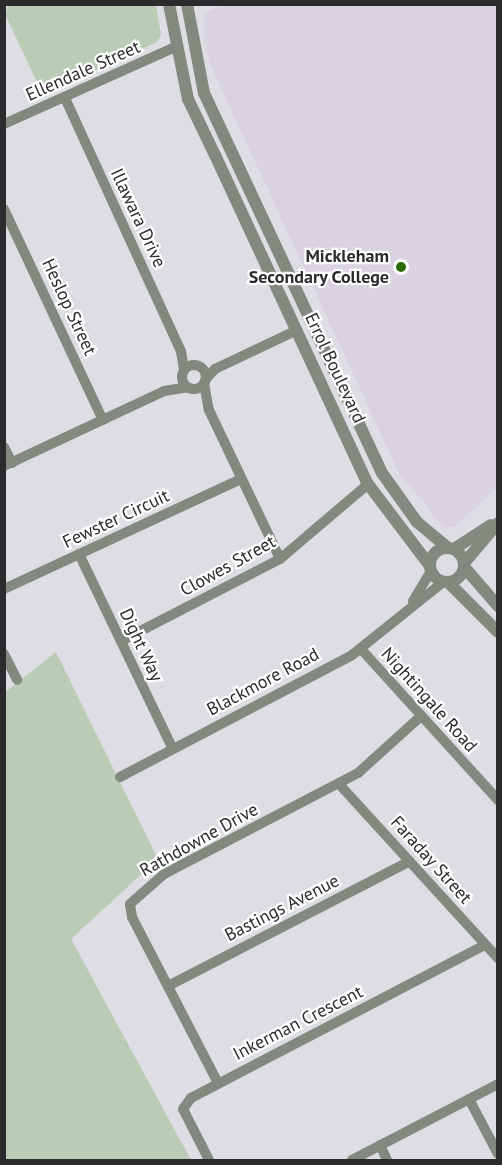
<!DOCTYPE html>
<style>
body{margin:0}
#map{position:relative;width:502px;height:1165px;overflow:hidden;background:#dfdde4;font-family:"PT Sans",sans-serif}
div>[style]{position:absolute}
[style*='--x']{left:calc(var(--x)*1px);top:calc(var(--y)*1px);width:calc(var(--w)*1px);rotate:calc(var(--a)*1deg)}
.built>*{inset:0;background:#d8d2e1}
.green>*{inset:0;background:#baccb5}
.minor>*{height:10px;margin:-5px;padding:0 5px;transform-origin:5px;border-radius:5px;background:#828a7f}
.minor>.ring{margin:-5px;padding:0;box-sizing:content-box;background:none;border:10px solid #828a7f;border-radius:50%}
.tertiary>*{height:12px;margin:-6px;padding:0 6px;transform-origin:6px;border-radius:6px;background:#828a7f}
.tertiary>.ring{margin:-6px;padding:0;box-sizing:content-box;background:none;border:12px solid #828a7f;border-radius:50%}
.dots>*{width:16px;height:16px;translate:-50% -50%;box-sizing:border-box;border:3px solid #fff;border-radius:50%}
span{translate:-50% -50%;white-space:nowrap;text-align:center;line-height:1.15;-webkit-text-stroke:4.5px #fff;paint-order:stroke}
.street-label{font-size:18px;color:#2b2a2d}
.poi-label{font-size:18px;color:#2b2a2d;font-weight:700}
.right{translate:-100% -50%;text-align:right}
.frame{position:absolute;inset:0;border:6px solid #2b2a2d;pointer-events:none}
</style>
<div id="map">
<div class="built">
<i style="clip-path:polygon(223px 5px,497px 5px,497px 488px,455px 527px,444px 527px,399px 473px,209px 62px,203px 34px,205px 13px)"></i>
</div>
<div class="green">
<i style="clip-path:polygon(9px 4px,156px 5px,161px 35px,157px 42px,43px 95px,5px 14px)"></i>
<i style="clip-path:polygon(56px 652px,158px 859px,71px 939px,191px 1160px,5px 1160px,5px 692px)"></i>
</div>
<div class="minor">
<i style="--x:65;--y:98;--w:278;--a:65.4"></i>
<i style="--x:181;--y:351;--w:19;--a:81"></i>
<i style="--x:4;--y:124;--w:188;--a:-24.2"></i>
<i style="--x:4;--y:209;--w:233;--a:64.9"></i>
<i class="ring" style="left:182px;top:365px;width:14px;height:14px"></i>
<i style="--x:205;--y:380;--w:15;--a:-48"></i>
<i style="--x:215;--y:369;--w:91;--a:-25.4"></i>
<i style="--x:204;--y:383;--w:27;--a:80"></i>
<i style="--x:209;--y:410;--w:165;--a:64.5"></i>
<i style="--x:4;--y:447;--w:18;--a:63"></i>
<i style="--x:4;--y:466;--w:177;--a:-25.1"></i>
<i style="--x:164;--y:391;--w:24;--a:-9"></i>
<i style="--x:79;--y:554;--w:216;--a:64.3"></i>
<i style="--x:4;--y:589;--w:261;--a:-24.9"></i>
<i style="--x:413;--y:601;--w:35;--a:-59"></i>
<i style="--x:121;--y:641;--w:179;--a:-27.3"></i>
<i style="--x:280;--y:559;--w:116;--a:-40.4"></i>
<i style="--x:361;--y:649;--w:204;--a:47.8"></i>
<i style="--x:4;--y:654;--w:29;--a:63"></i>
<i style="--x:120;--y:777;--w:262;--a:-27.7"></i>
<i style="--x:352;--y:655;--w:117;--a:-38.7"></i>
<i style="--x:339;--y:784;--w:236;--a:47.6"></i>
<i style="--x:168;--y:986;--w:272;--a:-27.3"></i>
<i style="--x:218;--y:1083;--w:187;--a:-117.4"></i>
<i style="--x:132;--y:917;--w:13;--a:-99"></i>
<i style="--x:130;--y:904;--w:45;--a:-41.4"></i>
<i style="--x:164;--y:874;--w:219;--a:-27.5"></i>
<i style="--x:358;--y:773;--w:85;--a:-42.1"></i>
<i style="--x:469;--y:1099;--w:62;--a:62.2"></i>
<i style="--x:380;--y:1145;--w:17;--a:65"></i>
<i style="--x:209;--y:1160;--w:57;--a:-117"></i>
<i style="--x:183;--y:1109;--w:14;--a:-54"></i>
<i style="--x:191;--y:1098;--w:331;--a:-27.5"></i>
<i style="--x:352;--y:1160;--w:165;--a:-27.5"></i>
</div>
<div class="tertiary">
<i style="--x:169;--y:4;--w:97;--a:78.7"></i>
<i style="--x:188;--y:99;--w:62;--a:64.3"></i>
<i style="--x:215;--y:155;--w:363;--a:65.1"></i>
<i style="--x:368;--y:484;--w:103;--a:52.9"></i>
<i style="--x:187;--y:4;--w:91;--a:79.2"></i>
<i style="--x:204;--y:93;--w:420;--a:64.9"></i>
<i style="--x:382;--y:473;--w:60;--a:54.5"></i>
<i style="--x:417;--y:522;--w:40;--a:40"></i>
<i class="ring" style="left:430px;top:548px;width:22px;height:22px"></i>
<i style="--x:454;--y:549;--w:44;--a:-33"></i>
<i style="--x:465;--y:562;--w:51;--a:-49.8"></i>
<i style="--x:465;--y:568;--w:50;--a:49"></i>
<i style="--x:449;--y:583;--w:69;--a:45"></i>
</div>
<div class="dots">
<i style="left:401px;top:267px;background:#296b01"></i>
</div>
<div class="street-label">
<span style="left:83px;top:71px;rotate:-24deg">Ellendale Street</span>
<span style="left:138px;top:218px;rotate:65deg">Illawara Drive</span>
<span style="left:69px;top:307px;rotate:65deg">Heslop Street</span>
<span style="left:335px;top:368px;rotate:65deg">Errol Boulevard</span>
<span style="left:116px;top:519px;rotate:-25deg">Fewster Circuit</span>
<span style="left:228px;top:566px;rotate:-29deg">Clowes Street</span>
<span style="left:141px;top:645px;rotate:65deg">Dight Way</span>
<span style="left:263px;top:682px;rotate:-28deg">Blackmore Road</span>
<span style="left:429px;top:700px;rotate:48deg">Nightingale Road</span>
<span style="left:199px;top:840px;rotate:-29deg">Rathdowne Drive</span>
<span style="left:431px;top:860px;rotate:48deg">Faraday Street</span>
<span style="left:282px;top:908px;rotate:-27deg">Bastings Avenue</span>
<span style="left:298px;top:1023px;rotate:-27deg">Inkerman Crescent</span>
</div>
<div class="poi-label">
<span class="right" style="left:389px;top:267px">Mickleham<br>Secondary College</span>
</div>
<div class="frame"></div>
</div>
